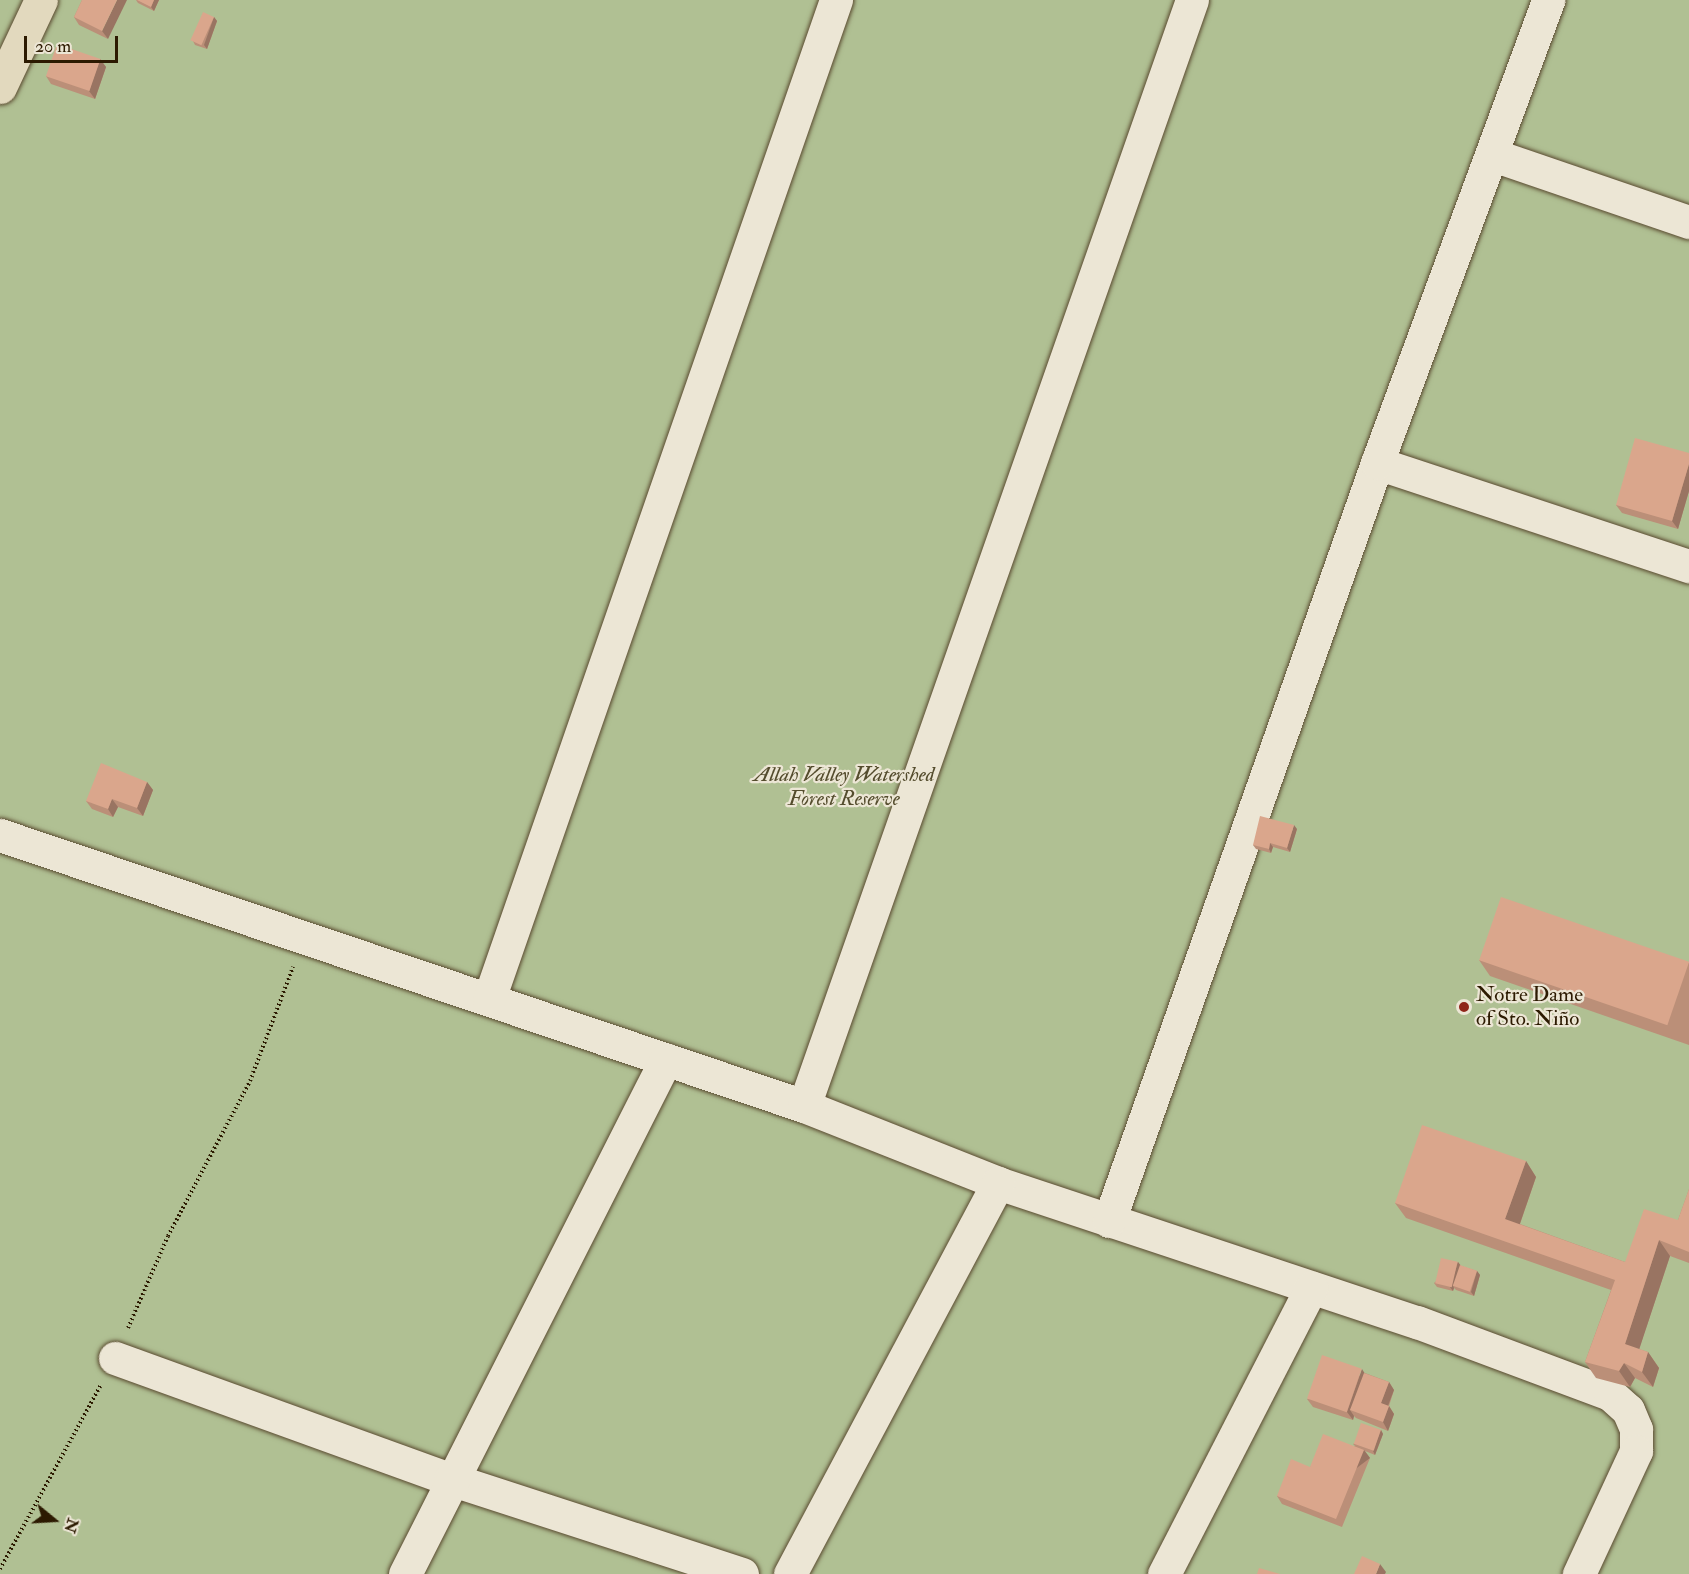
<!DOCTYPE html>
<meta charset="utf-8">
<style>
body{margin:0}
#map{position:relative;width:1689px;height:1574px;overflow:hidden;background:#e2d9be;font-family:"IM FELL Double Pica",serif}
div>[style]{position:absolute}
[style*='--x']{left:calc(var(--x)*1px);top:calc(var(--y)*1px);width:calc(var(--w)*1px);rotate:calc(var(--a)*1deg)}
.green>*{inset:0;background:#b0c093;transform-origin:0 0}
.path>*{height:4px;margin-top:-2px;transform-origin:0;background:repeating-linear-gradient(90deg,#2c1a01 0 1.5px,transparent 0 4.5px)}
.roads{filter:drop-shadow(0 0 2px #5a4a30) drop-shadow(0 0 2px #5a4a30)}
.minor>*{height:33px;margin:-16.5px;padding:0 16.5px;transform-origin:16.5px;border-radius:16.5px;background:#ece6d5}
.major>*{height:33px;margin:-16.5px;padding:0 16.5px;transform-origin:16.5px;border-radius:16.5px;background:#e2d9be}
.wall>*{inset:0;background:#bb8f78}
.shaded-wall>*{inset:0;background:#997462;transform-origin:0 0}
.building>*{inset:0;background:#daa68c;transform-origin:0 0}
.dots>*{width:16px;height:16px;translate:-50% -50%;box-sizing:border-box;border:3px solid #ece6d5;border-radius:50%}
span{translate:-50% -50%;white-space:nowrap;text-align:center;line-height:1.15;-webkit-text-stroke:4.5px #ece6d5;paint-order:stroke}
.park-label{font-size:21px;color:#544c2d;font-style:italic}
.poi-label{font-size:21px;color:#2c1a01}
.left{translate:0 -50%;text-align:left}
.north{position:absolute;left:24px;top:1490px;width:60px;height:60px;-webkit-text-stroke:4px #ece6d5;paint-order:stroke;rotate:108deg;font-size:16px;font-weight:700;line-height:24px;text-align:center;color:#2c1a01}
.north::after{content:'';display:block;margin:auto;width:21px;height:27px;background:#2c1a01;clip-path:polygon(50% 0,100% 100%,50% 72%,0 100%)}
.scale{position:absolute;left:24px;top:36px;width:94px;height:27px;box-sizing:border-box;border:3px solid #2c1a01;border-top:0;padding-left:8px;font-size:18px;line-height:21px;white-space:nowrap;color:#2c1a01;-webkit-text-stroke:4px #ece6d5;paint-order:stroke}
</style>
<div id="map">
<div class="green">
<i style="left:0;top:0;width:1689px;height:1574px"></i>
</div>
<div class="path">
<i style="--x:128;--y:1328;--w:100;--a:-66.5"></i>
<i style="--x:168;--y:1236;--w:175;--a:-62.1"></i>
<i style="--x:250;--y:1081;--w:122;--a:-69.3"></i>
<i style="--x:0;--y:1569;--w:209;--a:-61.3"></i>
</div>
<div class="roads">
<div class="minor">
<i style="--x:1493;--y:155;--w:207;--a:18.9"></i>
<i style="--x:1377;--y:463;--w:329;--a:18.3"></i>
<i style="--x:0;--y:835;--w:848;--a:18.63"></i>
<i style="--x:804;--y:1106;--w:209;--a:21.6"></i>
<i style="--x:998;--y:1183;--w:441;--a:18.4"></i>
<i style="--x:1417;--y:1322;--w:206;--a:20.5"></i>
<i style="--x:1610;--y:1394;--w:24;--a:42"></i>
<i style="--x:1628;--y:1410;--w:21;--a:67"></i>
<i style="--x:1636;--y:1429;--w:22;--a:90"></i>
<i style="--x:1636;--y:1451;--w:136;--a:114.9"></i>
<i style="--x:489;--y:999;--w:1058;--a:-70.85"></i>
<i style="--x:804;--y:1106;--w:1172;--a:-70.67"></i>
<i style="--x:1109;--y:1221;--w:804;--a:-70.53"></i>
<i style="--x:1377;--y:463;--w:494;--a:-69.7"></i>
<i style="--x:115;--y:1358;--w:356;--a:19.9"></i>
<i style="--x:450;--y:1479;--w:307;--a:18"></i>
<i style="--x:405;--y:1574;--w:577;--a:-63.12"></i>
<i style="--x:790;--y:1574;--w:443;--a:-62"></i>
<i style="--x:1164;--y:1574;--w:322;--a:-62.8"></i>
</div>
<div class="major">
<i style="--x:0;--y:87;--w:96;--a:-64.8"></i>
</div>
</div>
<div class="wall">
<i style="clip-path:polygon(82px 0,108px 39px,79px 25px,74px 17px)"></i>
<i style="clip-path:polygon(136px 0,159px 0,154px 11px,138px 3px)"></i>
<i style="clip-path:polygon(214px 17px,217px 21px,207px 49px,195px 45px,193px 41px)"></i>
<i style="clip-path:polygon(100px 59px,106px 67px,95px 99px,51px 84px,46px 76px)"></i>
<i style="clip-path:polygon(1689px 453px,1689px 491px,1678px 529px,1622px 513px,1616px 505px)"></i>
<i style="clip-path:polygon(147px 782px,153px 790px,143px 816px,118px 807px,113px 817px,92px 809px,86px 801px)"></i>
<i style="clip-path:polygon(1297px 829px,1290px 852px,1273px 847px,1271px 853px,1256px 849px,1253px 845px)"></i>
<i style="clip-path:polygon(1479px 960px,1689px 962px,1689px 1045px,1490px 976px)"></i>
<i style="clip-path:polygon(1526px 1161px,1536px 1177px,1520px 1224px,1625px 1262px,1678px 1220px,1689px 1189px,1689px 1263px,1670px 1256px,1639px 1349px,1648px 1352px,1659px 1368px,1653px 1387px,1635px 1378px,1630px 1387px,1596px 1378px,1585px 1362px,1611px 1290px,1406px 1218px,1395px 1203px)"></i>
<i style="clip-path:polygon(1458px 1262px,1461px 1266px,1477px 1271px,1480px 1275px,1474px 1296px,1456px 1290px,1454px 1288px,1453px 1291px,1437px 1287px,1434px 1283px)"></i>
<i style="clip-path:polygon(1365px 1373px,1389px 1382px,1394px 1390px,1389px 1406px,1394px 1414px,1388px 1431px,1356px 1418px,1354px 1416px,1353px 1420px,1313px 1407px,1307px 1399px)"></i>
<i style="clip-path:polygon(1381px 1430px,1383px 1434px,1375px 1455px,1365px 1451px,1370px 1458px,1342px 1527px,1282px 1504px,1277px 1496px,1310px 1467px,1355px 1446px,1353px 1444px)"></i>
</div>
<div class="shaded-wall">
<i style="clip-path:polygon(117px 0,127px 0,108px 39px,102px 31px)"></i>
<i style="clip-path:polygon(154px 0,159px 0,154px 11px,151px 7px)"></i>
<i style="clip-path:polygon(214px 17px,217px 21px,207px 49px,204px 45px)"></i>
<i style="clip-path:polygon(100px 59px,106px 67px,95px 99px,89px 91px)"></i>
<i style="clip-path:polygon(1689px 464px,1689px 491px,1678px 529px,1672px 521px)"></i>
<i style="clip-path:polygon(147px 782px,153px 790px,143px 816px,137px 808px)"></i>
<i style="clip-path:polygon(112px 799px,118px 807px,113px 817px,108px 809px)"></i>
<i style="clip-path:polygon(1294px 825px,1297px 829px,1290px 852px,1287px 848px)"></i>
<i style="clip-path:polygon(1270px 843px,1273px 847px,1271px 853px,1269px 849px)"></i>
<i style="clip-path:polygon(1526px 1161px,1536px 1177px,1516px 1235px,1505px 1219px)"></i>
<i style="clip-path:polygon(1659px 1240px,1670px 1256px,1636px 1359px,1625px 1344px)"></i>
<i style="clip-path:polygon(1458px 1262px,1461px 1266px,1453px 1286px,1454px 1288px,1453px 1291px,1450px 1287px)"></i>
<i style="clip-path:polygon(1477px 1271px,1480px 1275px,1474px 1296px,1471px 1292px)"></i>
<i style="clip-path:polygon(1648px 1352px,1659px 1368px,1653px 1387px,1642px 1372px)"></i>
<i style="clip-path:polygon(1624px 1363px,1635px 1378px,1630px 1387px,1619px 1371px)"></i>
<i style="clip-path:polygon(1362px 1369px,1367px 1377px,1350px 1410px,1354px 1416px,1353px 1420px,1347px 1412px)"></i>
<i style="clip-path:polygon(1389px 1382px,1394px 1390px,1386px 1411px,1381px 1403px)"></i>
<i style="clip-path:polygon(1389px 1406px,1394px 1414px,1388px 1431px,1383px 1422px)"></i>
<i style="clip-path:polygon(1381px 1430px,1383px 1434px,1375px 1455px,1373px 1451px)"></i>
<i style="left:1364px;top:1450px;width:10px;height:74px;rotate:53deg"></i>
<i style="clip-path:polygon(1380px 1564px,1386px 1572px,1385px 1574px,1376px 1574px)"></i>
</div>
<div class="building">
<i style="clip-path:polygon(82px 0,117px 0,102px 31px,74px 17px)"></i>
<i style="clip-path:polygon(137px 0,154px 0,151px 7px)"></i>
<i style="left:203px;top:12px;width:12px;height:31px;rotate:24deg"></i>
<i style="left:57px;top:44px;width:46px;height:34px;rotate:19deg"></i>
<i style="clip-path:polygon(1635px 438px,1689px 453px,1689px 464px,1672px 521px,1616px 505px)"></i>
<i style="clip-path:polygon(101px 763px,147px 782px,137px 808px,112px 799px,108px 809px,86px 801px)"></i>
<i style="clip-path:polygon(1260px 816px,1294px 825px,1287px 848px,1270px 843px,1269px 849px,1253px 845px)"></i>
<i style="left:1501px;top:897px;width:199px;height:67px;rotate:19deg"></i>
<i style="clip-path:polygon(1422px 1125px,1526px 1161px,1505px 1219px,1625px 1262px,1644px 1209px,1678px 1220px,1689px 1189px,1689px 1252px,1659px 1240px,1625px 1344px,1648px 1352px,1642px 1372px,1624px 1363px,1619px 1371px,1585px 1362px,1615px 1280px,1395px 1203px)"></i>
<i style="left:1441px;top:1258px;width:17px;height:26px;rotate:13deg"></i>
<i style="left:1460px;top:1265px;width:18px;height:22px;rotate:19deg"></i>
<i style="left:1322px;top:1355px;width:42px;height:46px;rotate:19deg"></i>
<i style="clip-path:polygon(1364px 1373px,1389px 1382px,1381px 1403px,1389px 1406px,1383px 1422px,1350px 1410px)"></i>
<i style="left:1361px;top:1423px;width:21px;height:22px;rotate:19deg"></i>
<i style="clip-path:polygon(1323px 1434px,1364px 1450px,1336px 1519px,1277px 1496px,1291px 1459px,1310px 1467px)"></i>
<i style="clip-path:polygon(1362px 1556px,1380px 1564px,1376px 1574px,1354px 1574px)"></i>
<i style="clip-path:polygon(1259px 1568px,1280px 1574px,1257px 1574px)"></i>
</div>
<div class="dots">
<i style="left:1464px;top:1007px;background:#8f2418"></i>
</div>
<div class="park-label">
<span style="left:844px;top:787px">Allah Valley Watershed<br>Forest Reserve</span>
</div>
<div class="poi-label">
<span class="left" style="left:1476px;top:1007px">Notre Dame<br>of Sto. Niño</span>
</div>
<div class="north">N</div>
<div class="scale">20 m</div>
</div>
